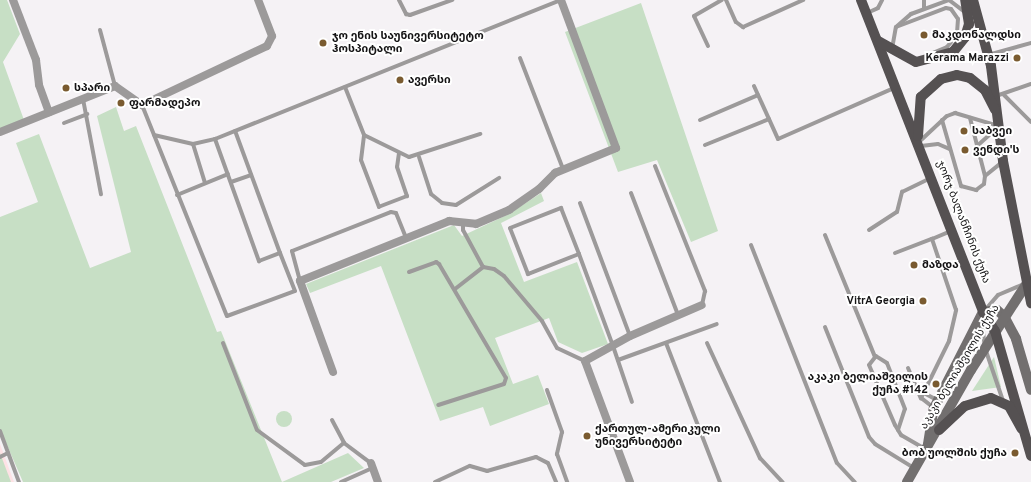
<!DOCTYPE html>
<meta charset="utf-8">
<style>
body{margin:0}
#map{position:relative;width:1031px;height:482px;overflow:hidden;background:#f5f2f5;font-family:Overpass,"Noto Sans Georgian",sans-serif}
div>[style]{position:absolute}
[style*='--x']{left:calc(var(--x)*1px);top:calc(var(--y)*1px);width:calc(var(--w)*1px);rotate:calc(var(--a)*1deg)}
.education>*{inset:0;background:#fde2e5}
.green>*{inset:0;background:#c7dfc5}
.round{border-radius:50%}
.lane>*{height:4px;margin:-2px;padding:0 2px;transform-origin:2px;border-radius:2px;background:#9c9a9a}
.street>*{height:8px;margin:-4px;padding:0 4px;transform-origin:4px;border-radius:4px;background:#9c9a9a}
.secondary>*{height:10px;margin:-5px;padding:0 5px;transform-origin:5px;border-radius:5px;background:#726f6f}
.primary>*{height:10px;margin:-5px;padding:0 5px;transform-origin:5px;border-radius:5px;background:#555152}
.dots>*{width:11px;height:11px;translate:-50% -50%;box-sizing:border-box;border:2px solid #fff;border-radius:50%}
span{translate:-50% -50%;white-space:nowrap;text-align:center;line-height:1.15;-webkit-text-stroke:4px #fff;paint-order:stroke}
.poi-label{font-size:11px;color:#151415;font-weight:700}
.left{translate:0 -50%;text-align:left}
.right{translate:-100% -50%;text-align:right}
.street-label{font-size:11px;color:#151415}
</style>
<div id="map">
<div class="education">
<i style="clip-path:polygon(0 444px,14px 482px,0 482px)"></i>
</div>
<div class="green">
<i style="clip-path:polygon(0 0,7px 0,20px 34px,3px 62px,24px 120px,0 129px)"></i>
<i style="clip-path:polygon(641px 3px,718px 231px,691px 242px,657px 160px,618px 172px,565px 32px)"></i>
<i style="clip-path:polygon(116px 107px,124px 131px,136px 126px,217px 332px,221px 331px,282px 482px,348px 453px,364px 468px,331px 482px,23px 482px,0 429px,0 217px,38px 202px,16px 143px,39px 134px,90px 268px,131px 252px,97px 116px)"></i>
<i style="clip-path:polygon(541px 193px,544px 201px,501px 223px,524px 282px,577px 262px,608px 344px,582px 353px,558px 342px,549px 318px,495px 338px,513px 384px,538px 375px,549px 404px,490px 426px,483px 407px,440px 421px,381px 266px,310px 293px,306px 284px,454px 225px,462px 236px,509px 214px)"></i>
<i style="clip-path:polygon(994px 357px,1001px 387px,972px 391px)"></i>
<i class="round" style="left:276px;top:411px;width:16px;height:16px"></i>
<i style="clip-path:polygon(0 453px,11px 482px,0 482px)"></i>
</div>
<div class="lane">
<i style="--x:399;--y:0;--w:16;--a:63"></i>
<i style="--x:406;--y:14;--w:4;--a:14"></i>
<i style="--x:410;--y:15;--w:45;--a:-19.7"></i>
<i style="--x:726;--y:0;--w:24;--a:66"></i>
<i style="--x:736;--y:22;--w:9;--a:36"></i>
<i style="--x:743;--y:27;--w:66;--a:-24.2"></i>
<i style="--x:924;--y:0;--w:8;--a:90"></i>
<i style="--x:867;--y:13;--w:12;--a:-24"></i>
<i style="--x:878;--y:8;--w:9;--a:-63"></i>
<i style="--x:896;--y:27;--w:53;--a:-20.8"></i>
<i style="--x:946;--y:8;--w:5;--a:11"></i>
<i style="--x:951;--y:9;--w:12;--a:55"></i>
<i style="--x:958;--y:19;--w:16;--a:94"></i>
<i style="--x:957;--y:35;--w:16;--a:130"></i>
<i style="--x:947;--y:47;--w:15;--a:157"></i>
<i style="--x:100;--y:30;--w:58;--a:75"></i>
<i style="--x:708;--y:46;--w:33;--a:-115"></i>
<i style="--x:694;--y:16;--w:32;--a:-30"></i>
<i style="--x:892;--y:49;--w:22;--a:-80"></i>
<i style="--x:896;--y:27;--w:20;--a:-41"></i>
<i style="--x:911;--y:14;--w:40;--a:-20.2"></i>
<i style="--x:949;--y:0;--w:20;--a:37"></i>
<i style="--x:988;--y:55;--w:45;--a:-15.6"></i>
<i style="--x:520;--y:58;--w:119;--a:68.8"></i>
<i style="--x:754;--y:86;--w:58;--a:65.6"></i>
<i style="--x:778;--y:139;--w:127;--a:-23.7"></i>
<i style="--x:345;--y:87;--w:52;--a:68.4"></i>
<i style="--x:1004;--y:95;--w:38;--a:45"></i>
<i style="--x:996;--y:96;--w:37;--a:-19"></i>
<i style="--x:83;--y:99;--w:97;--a:79.3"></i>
<i style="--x:142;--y:105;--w:227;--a:68.1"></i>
<i style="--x:227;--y:316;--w:72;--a:-20.2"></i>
<i style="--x:295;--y:291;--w:41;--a:-111.5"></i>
<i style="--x:700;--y:120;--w:63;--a:-23.3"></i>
<i style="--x:942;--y:120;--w:69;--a:73.9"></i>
<i style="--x:961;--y:186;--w:16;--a:15"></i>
<i style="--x:976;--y:190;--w:10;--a:-37"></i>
<i style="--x:984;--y:184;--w:8;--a:-83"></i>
<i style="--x:985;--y:176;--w:60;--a:-104.5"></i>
<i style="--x:64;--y:123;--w:25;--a:-21"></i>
<i style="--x:154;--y:135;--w:40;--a:13"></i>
<i style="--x:193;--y:144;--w:23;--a:-13"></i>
<i style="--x:215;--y:139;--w:373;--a:-21.9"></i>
<i style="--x:215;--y:139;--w:130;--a:70.2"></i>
<i style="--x:259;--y:261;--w:22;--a:-21"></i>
<i style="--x:280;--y:253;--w:130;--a:-110.2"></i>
<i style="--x:919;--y:142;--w:38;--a:-43"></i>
<i style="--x:947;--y:116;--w:9;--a:-21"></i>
<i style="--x:955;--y:113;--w:46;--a:16.5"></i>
<i style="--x:193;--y:144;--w:41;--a:72.9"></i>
<i style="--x:705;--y:145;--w:69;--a:-22.1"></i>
<i style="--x:921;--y:146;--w:17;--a:-7"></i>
<i style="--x:938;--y:144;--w:13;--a:23"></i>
<i style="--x:977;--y:146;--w:27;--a:-42"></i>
<i style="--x:399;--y:153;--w:14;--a:98"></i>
<i style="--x:397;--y:167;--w:31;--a:71"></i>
<i style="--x:407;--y:196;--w:30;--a:159"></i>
<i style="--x:379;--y:207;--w:50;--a:-111"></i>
<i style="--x:361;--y:160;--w:25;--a:-83"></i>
<i style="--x:364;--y:135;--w:50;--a:26.1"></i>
<i style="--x:409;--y:157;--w:75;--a:-17.9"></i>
<i style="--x:419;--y:157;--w:39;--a:72"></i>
<i style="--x:431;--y:194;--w:14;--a:39"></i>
<i style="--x:442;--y:203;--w:14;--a:8"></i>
<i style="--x:456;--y:205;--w:51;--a:-32.1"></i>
<i style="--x:655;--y:166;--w:135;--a:68.2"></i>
<i style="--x:705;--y:291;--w:14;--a:102"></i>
<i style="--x:985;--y:176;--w:22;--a:-39"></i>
<i style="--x:231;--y:182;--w:21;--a:-19"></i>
<i style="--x:631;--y:193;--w:131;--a:68.9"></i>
<i style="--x:177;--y:195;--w:55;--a:-22.4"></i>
<i style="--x:580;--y:203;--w:142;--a:69.4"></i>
<i style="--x:869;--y:230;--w:33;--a:-33"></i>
<i style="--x:897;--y:212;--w:21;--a:-76"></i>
<i style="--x:902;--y:192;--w:32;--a:-26"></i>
<i style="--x:825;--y:235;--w:132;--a:67.7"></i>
<i style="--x:751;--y:245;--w:234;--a:68.5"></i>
<i style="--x:837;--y:463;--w:26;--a:47"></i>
<i style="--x:895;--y:253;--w:40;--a:-21"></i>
<i style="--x:579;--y:254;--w:55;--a:158.6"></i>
<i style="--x:528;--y:274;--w:49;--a:-111.4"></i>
<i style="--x:510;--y:228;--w:55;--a:-21.4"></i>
<i style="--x:561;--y:208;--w:49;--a:68.6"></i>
<i style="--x:579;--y:254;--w:98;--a:69.7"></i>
<i style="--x:613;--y:346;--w:59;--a:71.3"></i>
<i style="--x:483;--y:267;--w:11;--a:10"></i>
<i style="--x:494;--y:269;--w:12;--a:35"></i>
<i style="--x:504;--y:276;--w:59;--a:49.8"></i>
<i style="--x:542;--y:321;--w:31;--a:61"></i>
<i style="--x:557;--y:348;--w:31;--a:25"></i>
<i style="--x:409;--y:272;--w:29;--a:-20"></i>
<i style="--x:436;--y:262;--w:4;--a:34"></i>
<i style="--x:439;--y:264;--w:132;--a:59.6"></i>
<i style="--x:506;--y:378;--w:6;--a:108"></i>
<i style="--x:504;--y:384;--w:69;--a:162.3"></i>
<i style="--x:300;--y:281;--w:31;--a:-105"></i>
<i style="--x:292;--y:251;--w:106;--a:-21.5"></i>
<i style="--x:391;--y:212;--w:5;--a:11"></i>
<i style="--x:396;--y:213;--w:27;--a:68"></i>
<i style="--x:455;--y:289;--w:36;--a:-38"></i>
<i style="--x:483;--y:267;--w:42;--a:-118.4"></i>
<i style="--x:463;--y:230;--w:7;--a:-90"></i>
<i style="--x:985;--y:310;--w:20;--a:-49"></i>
<i style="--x:998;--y:295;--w:28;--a:-23"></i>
<i style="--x:982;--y:321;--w:27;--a:84"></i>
<i style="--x:985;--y:348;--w:56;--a:71.2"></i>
<i style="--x:825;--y:327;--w:118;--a:68.2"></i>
<i style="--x:869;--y:437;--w:9;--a:49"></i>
<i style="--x:875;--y:444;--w:46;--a:31.6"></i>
<i style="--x:223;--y:343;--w:93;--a:68.7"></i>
<i style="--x:257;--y:430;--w:59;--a:36.1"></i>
<i style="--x:305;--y:465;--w:16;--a:-11"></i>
<i style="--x:321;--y:462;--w:30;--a:-40"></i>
<i style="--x:344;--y:443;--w:34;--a:37"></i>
<i style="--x:666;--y:343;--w:149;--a:68.8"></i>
<i style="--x:707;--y:343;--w:127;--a:65.3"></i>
<i style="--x:760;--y:458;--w:33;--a:47"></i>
<i style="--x:618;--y:360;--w:105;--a:-20"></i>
<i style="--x:908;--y:368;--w:33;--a:67"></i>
<i style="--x:547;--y:390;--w:45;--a:70.3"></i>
<i style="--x:562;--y:432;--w:23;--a:103"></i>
<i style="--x:557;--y:454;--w:30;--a:70"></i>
<i style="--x:922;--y:392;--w:17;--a:28"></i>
<i style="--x:934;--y:408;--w:16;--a:-142"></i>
<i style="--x:921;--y:398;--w:64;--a:-63.8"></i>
<i style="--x:949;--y:341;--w:32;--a:-77"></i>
<i style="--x:956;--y:310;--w:75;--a:-108.7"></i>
<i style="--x:932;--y:239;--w:21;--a:-23"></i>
<i style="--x:332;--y:420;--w:26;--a:62"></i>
<i style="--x:898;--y:430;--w:22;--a:-72"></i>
<i style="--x:905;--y:409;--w:49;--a:-111.4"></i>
<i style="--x:887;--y:363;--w:13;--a:-148"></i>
<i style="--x:876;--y:356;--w:11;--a:128"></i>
<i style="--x:869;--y:365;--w:65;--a:66.6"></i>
<i style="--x:895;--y:425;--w:12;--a:59"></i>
<i style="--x:901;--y:435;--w:28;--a:30"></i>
<i style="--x:0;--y:431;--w:54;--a:69.6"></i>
<i style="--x:0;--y:457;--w:9;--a:-27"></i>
<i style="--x:341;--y:482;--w:35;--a:-24"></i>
<i style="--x:435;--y:482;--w:38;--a:-25"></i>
<i style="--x:470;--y:466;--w:18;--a:16"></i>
<i style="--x:487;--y:471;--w:51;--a:-15.9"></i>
<i style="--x:536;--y:457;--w:13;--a:27"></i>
<i style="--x:548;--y:463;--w:21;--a:67"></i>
</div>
<div class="street">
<i style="--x:13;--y:0;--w:64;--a:69"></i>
<i style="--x:36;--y:60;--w:25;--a:83"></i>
<i style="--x:39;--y:85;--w:29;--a:70"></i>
<i style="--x:0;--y:132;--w:124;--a:-21.8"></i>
<i style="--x:115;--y:86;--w:33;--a:35"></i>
<i style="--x:142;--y:105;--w:138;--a:-25.3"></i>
<i style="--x:267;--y:46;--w:11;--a:-63"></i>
<i style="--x:272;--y:36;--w:39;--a:-111"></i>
<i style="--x:333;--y:372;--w:97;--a:-109.9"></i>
<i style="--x:300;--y:281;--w:161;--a:-21.9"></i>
<i style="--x:449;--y:221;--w:27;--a:6"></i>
<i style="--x:476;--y:224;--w:36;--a:-23"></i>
<i style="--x:509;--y:210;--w:37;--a:-35"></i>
<i style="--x:539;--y:189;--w:23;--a:-45"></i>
<i style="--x:555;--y:173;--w:66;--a:-22.3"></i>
<i style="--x:616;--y:148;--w:158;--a:-110.4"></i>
<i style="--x:371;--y:463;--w:20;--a:70"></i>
<i style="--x:630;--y:482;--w:129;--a:-110.4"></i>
<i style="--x:585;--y:361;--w:51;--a:-29.1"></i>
<i style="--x:630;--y:336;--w:78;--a:-23.3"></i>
</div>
<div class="secondary">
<i style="--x:928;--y:444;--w:36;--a:-81"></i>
<i style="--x:934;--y:408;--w:108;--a:-63"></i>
<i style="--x:983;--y:312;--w:14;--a:-8"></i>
<i style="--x:997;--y:310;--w:9;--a:41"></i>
<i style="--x:1004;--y:316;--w:26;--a:62"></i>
<i style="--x:1016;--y:339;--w:53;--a:73.6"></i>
<i style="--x:907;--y:482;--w:129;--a:-60.3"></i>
<i style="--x:971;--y:370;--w:103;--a:-57.2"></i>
</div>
<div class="primary">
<i style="--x:861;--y:0;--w:335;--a:68.6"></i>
<i style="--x:983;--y:312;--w:22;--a:58"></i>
<i style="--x:995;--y:331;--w:130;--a:73.9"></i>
<i style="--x:973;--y:0;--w:68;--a:74.7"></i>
<i style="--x:991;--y:66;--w:96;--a:82.8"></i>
<i style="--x:1003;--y:161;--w:145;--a:78.8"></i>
<i style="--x:878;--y:41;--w:43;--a:28.9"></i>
<i style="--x:916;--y:62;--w:38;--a:-15"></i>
<i style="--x:953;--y:52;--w:19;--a:-51"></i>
<i style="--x:965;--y:37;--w:14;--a:-73"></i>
<i style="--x:969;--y:24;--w:24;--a:-99"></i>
<i style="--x:918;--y:136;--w:39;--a:-86"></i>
<i style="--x:921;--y:97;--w:27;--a:-42"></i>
<i style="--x:941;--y:79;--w:16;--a:-14"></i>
<i style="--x:957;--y:75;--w:13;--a:13"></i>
<i style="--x:970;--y:78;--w:19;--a:39"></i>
<i style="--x:985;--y:90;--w:22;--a:63"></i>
<i style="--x:939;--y:430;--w:35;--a:-43"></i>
<i style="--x:965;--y:406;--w:27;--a:-17"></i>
<i style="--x:991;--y:398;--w:20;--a:24"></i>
<i style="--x:1009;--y:406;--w:26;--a:61"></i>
</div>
<div class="dots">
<i style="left:924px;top:35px;background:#7a5b30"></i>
<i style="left:323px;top:43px;background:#7a5b30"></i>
<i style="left:1017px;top:58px;background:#7a5b30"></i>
<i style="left:400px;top:80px;background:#7a5b30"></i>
<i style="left:66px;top:88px;background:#7a5b30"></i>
<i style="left:121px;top:103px;background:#7a5b30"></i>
<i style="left:964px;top:131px;background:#7a5b30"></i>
<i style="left:965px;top:150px;background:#7a5b30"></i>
<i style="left:914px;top:265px;background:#7a5b30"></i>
<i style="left:923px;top:301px;background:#7a5b30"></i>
<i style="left:936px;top:384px;background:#7a5b30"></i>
<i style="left:587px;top:436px;background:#7a5b30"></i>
<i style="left:1015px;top:453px;background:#7a5b30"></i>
</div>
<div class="poi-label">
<span class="left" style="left:932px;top:35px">მაკდონალდსი</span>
<span class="left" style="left:332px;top:43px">ჯო ენის საუნივერსიტეტო<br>ჰოსპიტალი</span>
<span class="right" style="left:1009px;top:58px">Kerama Marazzi</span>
<span class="left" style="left:408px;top:80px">ავერსი</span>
<span class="left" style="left:74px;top:88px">სპარი</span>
<span class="left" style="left:129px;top:103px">ფარმადეპო</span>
<span class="left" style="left:972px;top:131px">საბვეი</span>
<span class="left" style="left:973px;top:150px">ვენდი'ს</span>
<span class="left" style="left:922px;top:265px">მაზდა</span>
<span class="right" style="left:915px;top:301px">VitrA Georgia</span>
<span class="right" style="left:928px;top:384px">აკაკი ბელიაშვილის<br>ქუჩა #142</span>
<span class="left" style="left:595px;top:436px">ქართულ-ამერიკული<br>უნივერსიტეტი</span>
<span class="right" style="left:1007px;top:453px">ბობ უოლშის ქუჩა</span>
</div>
<div class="street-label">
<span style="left:963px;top:222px;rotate:69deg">ჯორჯ ბალანჩინის ქუჩა</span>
<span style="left:960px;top:367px;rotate:-59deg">აკაკი ბელიაშვილის ქუჩა</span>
</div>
</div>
